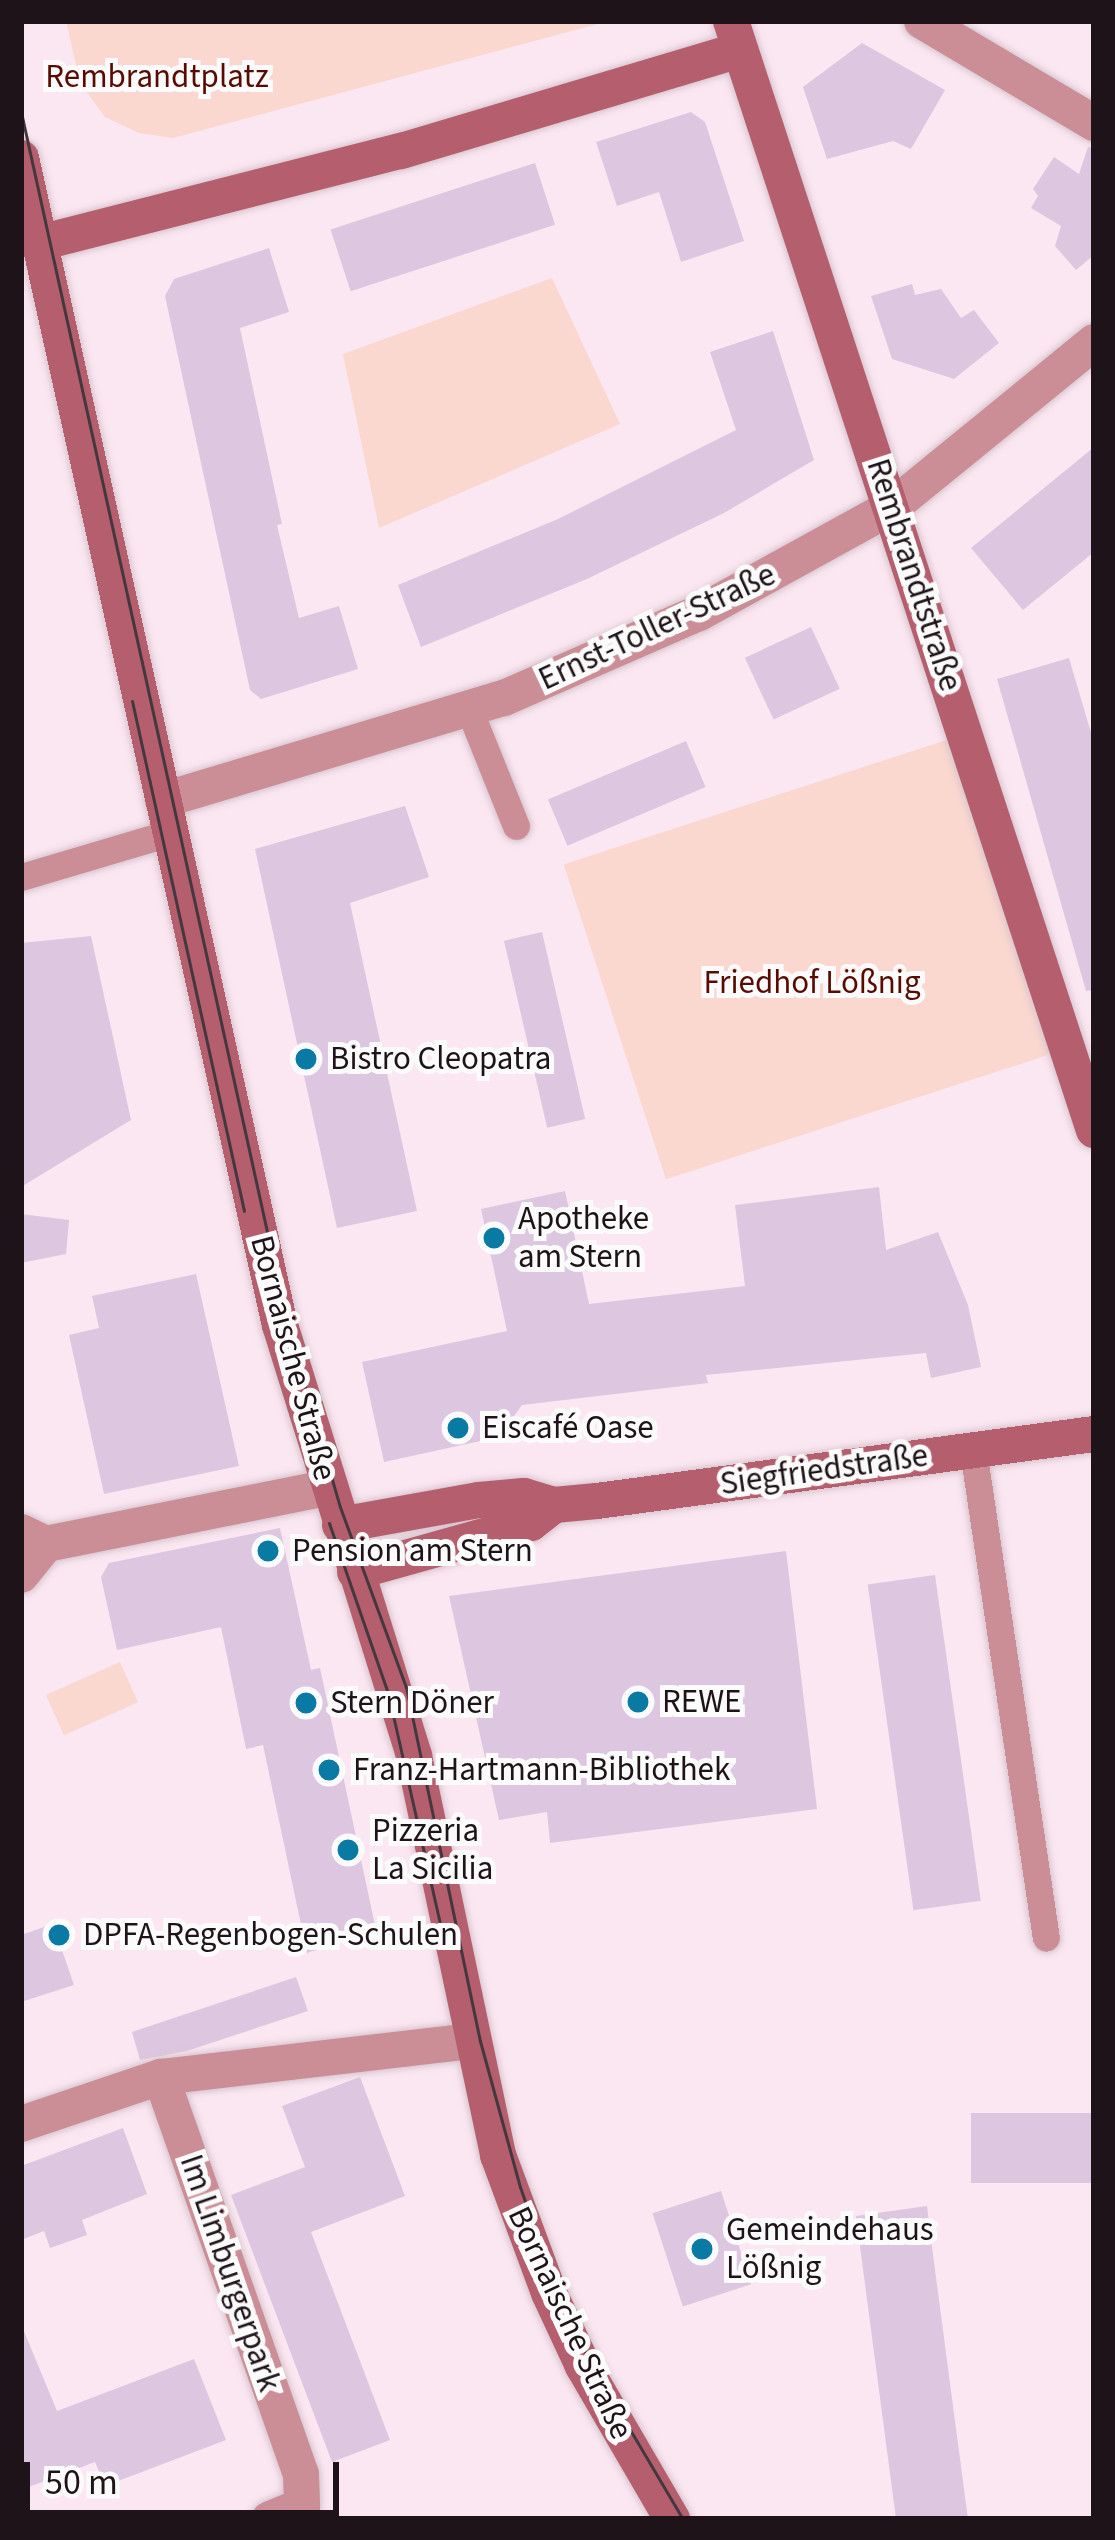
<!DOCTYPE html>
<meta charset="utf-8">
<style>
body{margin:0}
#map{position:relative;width:1115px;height:2540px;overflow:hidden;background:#fbe7f1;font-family:"Source Sans 3",sans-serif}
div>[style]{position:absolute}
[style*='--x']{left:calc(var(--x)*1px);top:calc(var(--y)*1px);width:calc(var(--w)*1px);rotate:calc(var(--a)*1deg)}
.green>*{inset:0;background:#fad7cf;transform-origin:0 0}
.building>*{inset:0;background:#ddc6df;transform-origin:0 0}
.roads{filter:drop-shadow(0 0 3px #d8c5ce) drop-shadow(0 0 3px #d8c5ce)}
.lane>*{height:27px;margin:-13.5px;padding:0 13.5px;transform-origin:13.5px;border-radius:13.5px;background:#cb8e97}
.street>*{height:36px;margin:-18px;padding:0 18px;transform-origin:18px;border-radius:18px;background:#cb8e97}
.secondary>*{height:36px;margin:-18px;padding:0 18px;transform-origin:18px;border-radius:18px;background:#b55e6e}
.tram>*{height:3px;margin:-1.5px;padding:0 1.5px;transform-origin:1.5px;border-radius:1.5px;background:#44383e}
.dots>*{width:33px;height:33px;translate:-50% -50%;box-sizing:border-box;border:6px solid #fbfbfb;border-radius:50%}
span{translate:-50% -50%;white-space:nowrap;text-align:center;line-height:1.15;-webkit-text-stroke:10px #fbfbfb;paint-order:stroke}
.park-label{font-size:33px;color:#570b01}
.street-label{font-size:33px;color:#1e1319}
.poi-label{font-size:33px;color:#1e1319}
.left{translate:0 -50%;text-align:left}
.frame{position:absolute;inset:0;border:24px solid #1e1319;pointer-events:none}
.scale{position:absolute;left:24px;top:2462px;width:315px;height:54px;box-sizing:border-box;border:6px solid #1e1319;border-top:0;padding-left:15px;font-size:36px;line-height:42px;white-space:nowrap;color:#1e1319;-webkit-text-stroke:9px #fbfbfb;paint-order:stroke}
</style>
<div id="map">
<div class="green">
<i style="clip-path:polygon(66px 21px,609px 21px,173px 138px,139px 133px,105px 117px,80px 83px)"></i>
<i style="clip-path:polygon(552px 278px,620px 424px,379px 528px,343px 354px)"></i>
<i style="left:965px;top:734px;width:331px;height:422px;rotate:72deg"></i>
<i style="left:120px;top:1662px;width:44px;height:81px;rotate:66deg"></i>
</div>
<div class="building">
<i style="clip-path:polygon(862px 43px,945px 90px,911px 149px,893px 141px,827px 159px,803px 87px)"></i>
<i style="clip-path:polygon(691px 112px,705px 122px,744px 241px,681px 262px,659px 192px,617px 206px,596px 142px)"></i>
<i style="clip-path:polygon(1088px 147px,1094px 148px,1094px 255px,1076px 270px,1055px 246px,1061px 226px,1031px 208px,1038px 196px,1033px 189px,1054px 157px,1079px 174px)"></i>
<i style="left:535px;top:163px;width:65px;height:215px;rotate:72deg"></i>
<i style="clip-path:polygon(269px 248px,289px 312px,240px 328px,282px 524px,277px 525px,299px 618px,339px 606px,358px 669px,261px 699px,250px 690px,165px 296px,174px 279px)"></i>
<i style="clip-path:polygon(912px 284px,915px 295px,941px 289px,961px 318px,974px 310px,999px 343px,954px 379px,892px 359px,871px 296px)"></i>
<i style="clip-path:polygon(773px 331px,814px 460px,724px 513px,587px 579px,421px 647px,398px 585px,558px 519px,736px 430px,710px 352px)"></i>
<i style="clip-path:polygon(1094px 447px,1094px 552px,1023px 610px,971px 548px)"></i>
<i style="left:811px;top:627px;width:68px;height:73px;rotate:65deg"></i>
<i style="clip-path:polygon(1069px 658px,1094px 743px,1094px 990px,1086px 991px,997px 679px)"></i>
<i style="left:686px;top:741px;width:50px;height:150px;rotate:67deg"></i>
<i style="clip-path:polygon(405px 806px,429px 877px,350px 903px,417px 1211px,337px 1228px,255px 849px)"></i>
<i style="left:542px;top:932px;width:192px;height:39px;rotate:77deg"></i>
<i style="clip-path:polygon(91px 936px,131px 1120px,21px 1187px,21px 943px)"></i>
<i style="clip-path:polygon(879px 1187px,886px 1250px,938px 1232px,968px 1305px,981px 1367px,931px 1378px,926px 1353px,706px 1375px,708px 1383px,522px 1405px,499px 1437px,384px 1462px,362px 1362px,507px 1331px,481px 1209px,565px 1191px,589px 1304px,745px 1286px,735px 1205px)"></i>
<i style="clip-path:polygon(21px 1214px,69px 1220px,66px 1254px,21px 1263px)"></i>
<i style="clip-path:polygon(196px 1274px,239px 1466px,104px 1494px,69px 1335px,99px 1328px,92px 1296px)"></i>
<i style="clip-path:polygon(280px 1528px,311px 1670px,320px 1668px,376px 1930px,307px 1953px,263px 1745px,246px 1749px,221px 1627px,117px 1650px,101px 1577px,109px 1563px)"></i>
<i style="clip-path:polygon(786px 1551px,817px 1809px,550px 1843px,547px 1812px,499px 1820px,449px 1596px)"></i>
<i style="left:935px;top:1575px;width:329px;height:68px;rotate:82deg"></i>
<i style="clip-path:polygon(53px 1924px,74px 1985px,21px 2002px,21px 1935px)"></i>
<i style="clip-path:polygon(296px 1977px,308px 2011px,187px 2051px,140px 2060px,132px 2032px)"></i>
<i style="clip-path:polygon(360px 2077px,405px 2196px,311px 2232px,390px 2440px,332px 2462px,231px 2195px,305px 2167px,282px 2106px)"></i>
<i style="left:1094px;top:2113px;width:70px;height:123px;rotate:90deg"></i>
<i style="clip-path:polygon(123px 2128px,147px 2194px,82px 2220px,87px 2235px,50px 2248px,44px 2231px,21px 2240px,21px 2166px)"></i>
<i style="left:721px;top:2191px;width:98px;height:72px;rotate:72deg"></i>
<i style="clip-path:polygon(927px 2206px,932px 2247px,968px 2519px,896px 2519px,856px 2216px)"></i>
<i style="clip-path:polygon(21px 2324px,57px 2411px,194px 2359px,226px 2440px,105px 2486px,95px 2462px,21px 2490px)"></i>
</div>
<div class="roads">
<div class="lane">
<i style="--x:469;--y:709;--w:126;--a:68.1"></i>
<i style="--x:21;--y:877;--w:155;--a:-16.5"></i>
<i style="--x:973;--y:1450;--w:493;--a:81.5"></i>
</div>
<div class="street">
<i style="--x:922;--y:21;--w:200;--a:30.7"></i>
<i style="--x:163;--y:800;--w:356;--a:-16.7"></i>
<i style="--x:504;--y:698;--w:213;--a:-23.6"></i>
<i style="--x:699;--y:613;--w:220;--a:-28.8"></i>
<i style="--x:892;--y:507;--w:261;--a:-39.2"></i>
<i style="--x:21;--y:1532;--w:28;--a:26"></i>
<i style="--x:46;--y:1544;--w:287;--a:-11.3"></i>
<i style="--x:21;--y:1575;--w:40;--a:-51"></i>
<i style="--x:161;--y:2077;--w:421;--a:70.6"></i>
<i style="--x:301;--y:2474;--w:32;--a:88"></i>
<i style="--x:302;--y:2506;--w:35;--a:158"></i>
<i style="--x:21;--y:2124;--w:148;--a:-18.6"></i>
<i style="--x:161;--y:2077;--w:313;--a:-6.6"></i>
</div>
<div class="secondary">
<i style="--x:731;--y:21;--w:1167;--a:71.88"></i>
<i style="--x:21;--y:158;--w:1195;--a:77.49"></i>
<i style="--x:280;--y:1325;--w:451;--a:72.7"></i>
<i style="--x:414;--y:1756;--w:408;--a:78.1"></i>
<i style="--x:498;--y:2155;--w:147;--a:69.7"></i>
<i style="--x:549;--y:2293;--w:81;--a:65"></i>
<i style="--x:583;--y:2366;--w:177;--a:59.8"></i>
<i style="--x:39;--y:243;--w:374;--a:-14.3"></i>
<i style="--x:401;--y:151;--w:353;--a:-16.6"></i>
<i style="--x:340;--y:1525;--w:141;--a:-10.2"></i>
<i style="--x:479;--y:1500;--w:45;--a:-5.1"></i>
<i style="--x:524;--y:1496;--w:31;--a:17"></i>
<i style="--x:554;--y:1505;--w:43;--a:-5.3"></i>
<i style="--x:597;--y:1501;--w:501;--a:-7.68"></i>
<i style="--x:355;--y:1572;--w:183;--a:-15.6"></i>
<i style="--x:531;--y:1523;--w:29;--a:-38"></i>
</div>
</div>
<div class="tram">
<i style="--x:21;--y:112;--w:1244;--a:77.61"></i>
<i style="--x:288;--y:1327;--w:187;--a:73.9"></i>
<i style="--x:340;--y:1507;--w:192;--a:69.9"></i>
<i style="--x:406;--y:1687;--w:362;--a:78.2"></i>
<i style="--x:480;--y:2041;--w:151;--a:74.7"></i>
<i style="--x:520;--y:2187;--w:109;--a:70.7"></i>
<i style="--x:556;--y:2290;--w:80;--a:64.7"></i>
<i style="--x:590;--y:2362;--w:182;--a:59.4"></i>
<i style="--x:132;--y:701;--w:522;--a:77.61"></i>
<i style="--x:329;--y:1523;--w:180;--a:70.9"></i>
<i style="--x:388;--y:1693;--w:246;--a:77.3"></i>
</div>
<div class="dots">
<i style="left:306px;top:1059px;background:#087aa3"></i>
<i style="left:494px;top:1238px;background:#087aa3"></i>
<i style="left:458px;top:1428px;background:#087aa3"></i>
<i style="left:268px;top:1551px;background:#087aa3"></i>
<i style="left:638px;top:1702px;background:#087aa3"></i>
<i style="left:306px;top:1703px;background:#087aa3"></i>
<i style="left:329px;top:1770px;background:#087aa3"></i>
<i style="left:348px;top:1850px;background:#087aa3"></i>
<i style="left:59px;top:1935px;background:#087aa3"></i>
<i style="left:702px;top:2249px;background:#087aa3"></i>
</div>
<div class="park-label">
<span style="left:157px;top:77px">Rembrandtplatz</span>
<span style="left:812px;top:983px">Friedhof Lößnig</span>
</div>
<div class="street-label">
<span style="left:914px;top:575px;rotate:72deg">Rembrandtstraße</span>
<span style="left:657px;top:627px;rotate:-25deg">Ernst-Toller-Straße</span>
<span style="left:293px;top:1358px;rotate:75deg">Bornaische Straße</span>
<span style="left:824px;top:1470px;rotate:-8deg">Siegfriedstraße</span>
<span style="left:230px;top:2273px;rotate:71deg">Im Limburgerpark</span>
<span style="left:570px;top:2323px;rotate:65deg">Bornaische Straße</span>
</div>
<div class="poi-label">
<span class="left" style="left:330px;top:1059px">Bistro Cleopatra</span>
<span class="left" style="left:518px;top:1238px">Apotheke<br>am Stern</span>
<span class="left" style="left:482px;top:1428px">Eiscafé Oase</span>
<span class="left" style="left:292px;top:1551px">Pension am Stern</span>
<span class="left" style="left:662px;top:1702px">REWE</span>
<span class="left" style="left:330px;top:1703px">Stern Döner</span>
<span class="left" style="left:353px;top:1770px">Franz-Hartmann-Bibliothek</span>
<span class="left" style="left:372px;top:1850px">Pizzeria<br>La Sicilia</span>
<span class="left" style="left:83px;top:1935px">DPFA-Regenbogen-Schulen</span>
<span class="left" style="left:726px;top:2249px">Gemeindehaus<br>Lößnig</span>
</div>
<div class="frame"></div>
<div class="scale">50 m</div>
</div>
